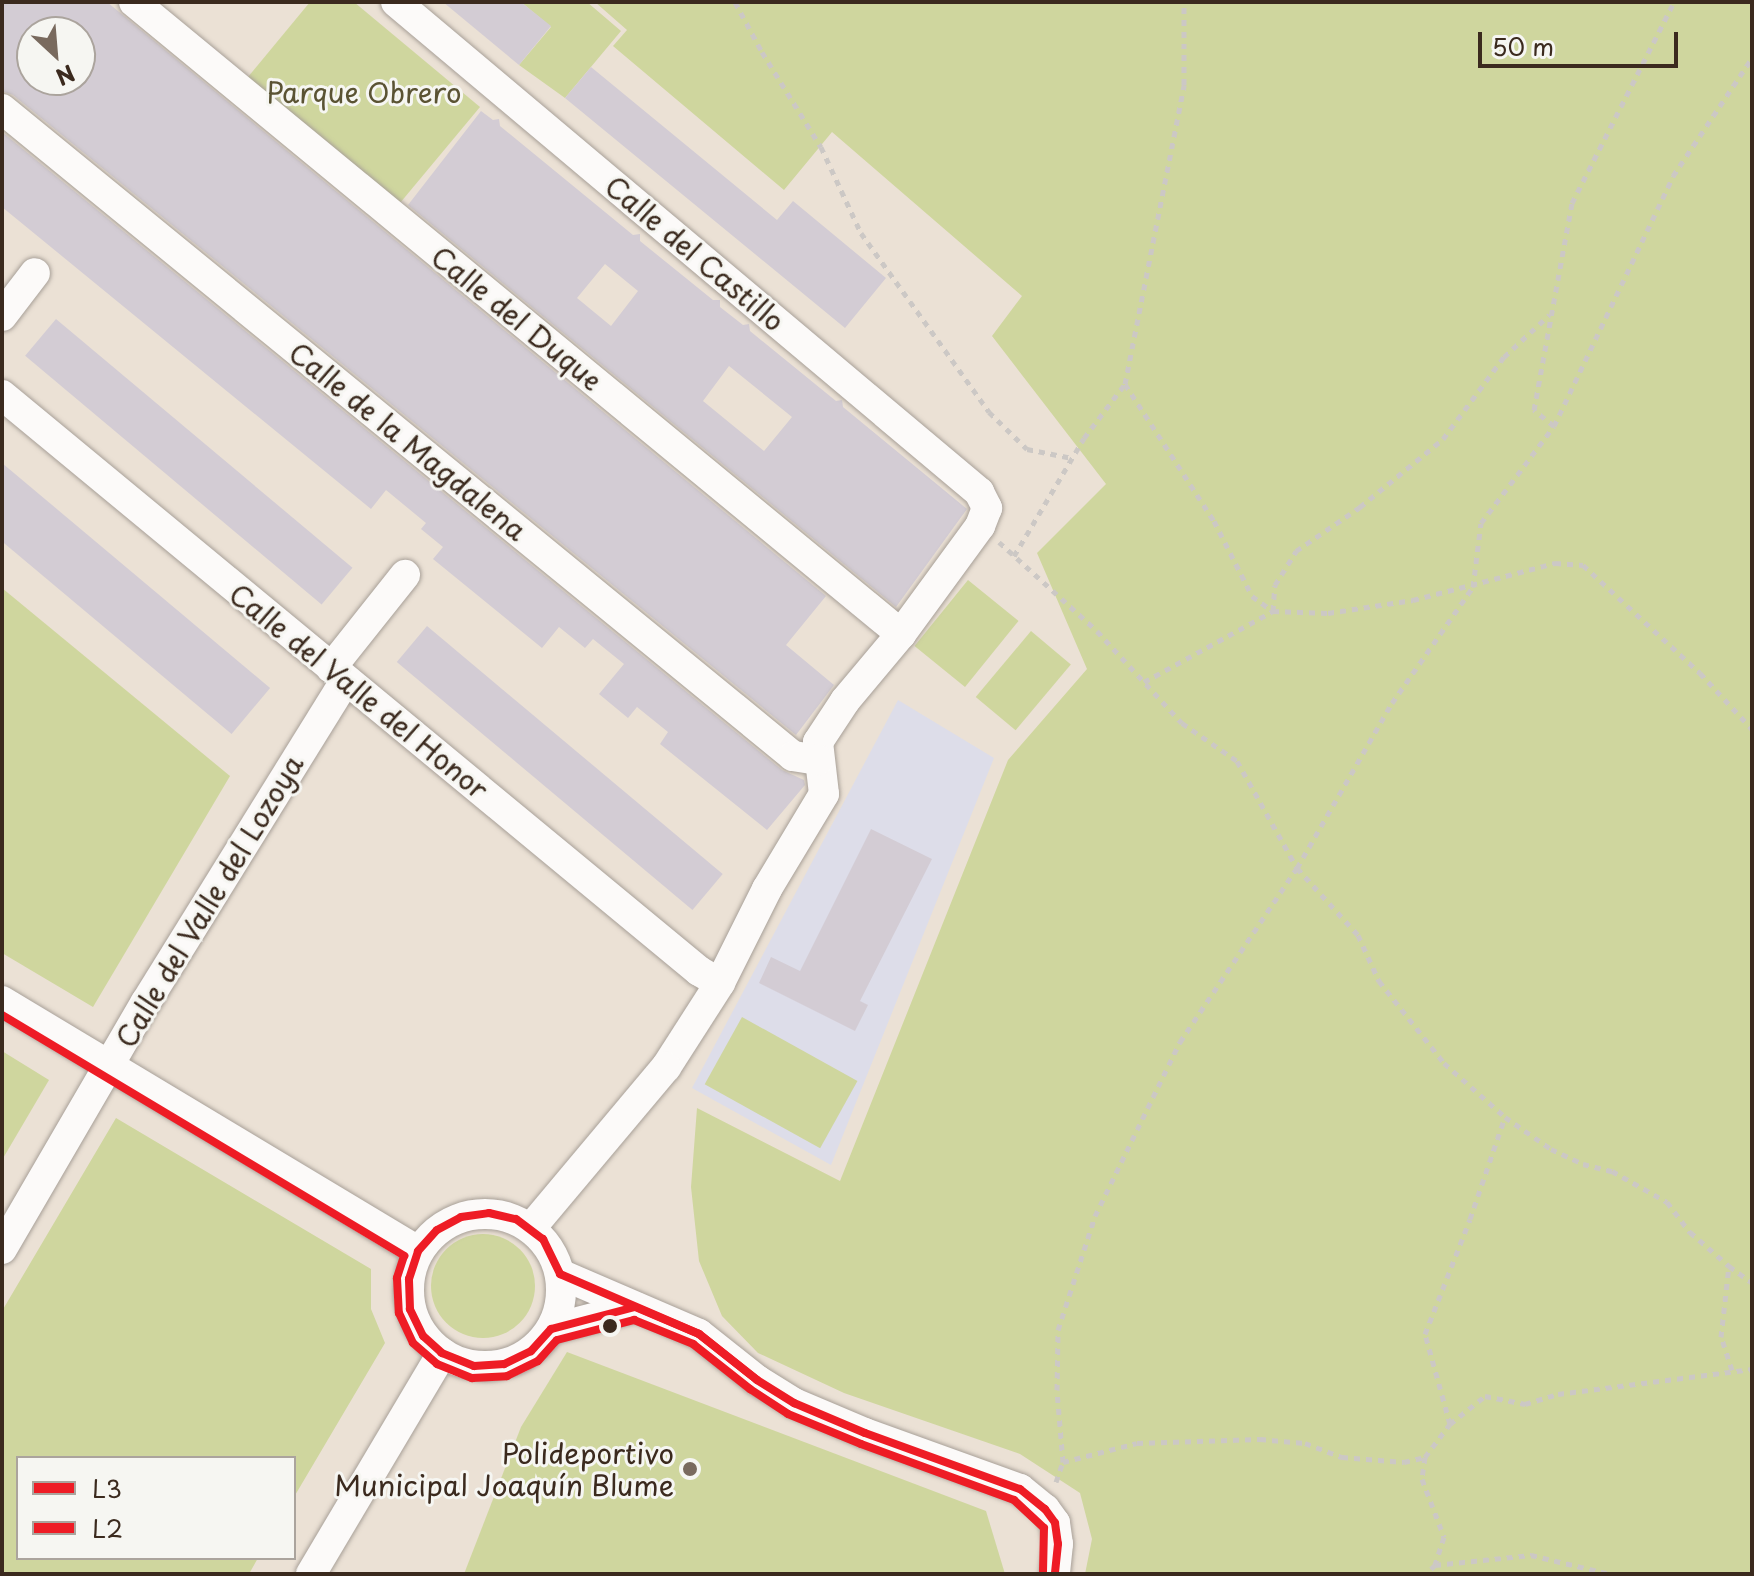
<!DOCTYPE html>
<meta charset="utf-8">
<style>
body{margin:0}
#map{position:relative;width:1754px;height:1576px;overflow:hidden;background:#ebe1d5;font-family:"Playpen Sans",sans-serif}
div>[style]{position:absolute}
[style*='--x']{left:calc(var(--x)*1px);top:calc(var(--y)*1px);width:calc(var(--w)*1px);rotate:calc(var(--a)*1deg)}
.built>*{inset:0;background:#dddde9}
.green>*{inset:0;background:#cfd69e;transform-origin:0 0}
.round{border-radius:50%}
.building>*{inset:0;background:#d3ccd4;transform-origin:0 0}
.path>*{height:5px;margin-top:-2.5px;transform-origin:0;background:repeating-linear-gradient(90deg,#ccc8c5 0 6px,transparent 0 12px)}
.roads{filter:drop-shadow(0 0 2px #a8a098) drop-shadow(0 0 2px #a8a098)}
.street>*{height:30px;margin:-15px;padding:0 15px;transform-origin:15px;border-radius:15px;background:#fcfaf9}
.street>.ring{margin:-15px;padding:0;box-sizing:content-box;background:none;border:30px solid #fcfaf9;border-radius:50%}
.bus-1>*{height:8px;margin:-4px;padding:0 4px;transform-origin:4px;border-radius:4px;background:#ee1c25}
.bus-2>*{height:8px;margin:-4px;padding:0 4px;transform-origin:4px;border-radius:4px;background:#ee1c25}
.dots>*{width:22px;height:22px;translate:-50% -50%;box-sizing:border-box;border:4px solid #f6f6f2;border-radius:50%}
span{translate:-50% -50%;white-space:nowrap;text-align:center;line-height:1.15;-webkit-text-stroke:6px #f6f6f2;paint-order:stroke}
.park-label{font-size:28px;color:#5a5333}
.street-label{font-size:28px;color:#3b2a1e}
.poi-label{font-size:28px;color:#3b2a1e}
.right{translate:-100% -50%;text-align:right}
.frame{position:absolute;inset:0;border:4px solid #3b2a1e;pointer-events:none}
.legend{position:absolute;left:16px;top:1456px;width:280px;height:104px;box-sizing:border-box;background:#f6f6f2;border:2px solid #aba49d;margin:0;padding:10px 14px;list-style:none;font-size:24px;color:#3b2a1e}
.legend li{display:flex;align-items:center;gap:16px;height:40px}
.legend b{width:40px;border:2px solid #aba49d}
.north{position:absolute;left:16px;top:16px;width:80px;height:80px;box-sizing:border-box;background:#f6f6f2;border:2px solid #aba49d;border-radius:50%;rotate:154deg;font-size:22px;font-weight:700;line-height:32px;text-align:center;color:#3b2a1e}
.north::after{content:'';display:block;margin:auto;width:28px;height:36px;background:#796a5e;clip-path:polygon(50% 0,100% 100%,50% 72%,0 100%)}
.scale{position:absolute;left:1478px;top:32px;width:200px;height:36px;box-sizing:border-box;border:4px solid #3b2a1e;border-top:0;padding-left:10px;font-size:24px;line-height:28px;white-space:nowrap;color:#3b2a1e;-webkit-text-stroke:6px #f6f6f2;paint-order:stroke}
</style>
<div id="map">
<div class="built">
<i style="clip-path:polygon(898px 700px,994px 758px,831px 1165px,692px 1088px)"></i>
</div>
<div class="green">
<i style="clip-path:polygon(310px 2px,354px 2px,480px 107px,400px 203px,248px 77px)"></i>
<i style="clip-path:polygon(521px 2px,587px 2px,621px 31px,565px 98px,519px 65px,551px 27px)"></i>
<i style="clip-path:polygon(595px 2px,1752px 2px,1752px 1574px,1085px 1574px,1092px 1539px,1080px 1493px,1020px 1454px,844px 1393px,758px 1353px,722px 1316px,699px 1261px,691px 1187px,697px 1108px,840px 1181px,1008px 760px,1087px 669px,1037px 553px,1106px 484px,992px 336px,1022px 296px,832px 132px,784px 190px,613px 46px,627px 30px)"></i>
<i style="left:968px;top:580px;width:65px;height:85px;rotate:39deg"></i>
<i style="clip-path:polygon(2px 588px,230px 776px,93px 1007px,2px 953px)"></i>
<i style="left:1031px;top:631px;width:52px;height:86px;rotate:40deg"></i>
<i style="left:742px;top:1017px;width:132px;height:77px;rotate:29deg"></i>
<i style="clip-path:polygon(2px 1051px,49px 1080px,2px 1160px)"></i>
<i style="clip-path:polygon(116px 1118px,371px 1269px,371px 1309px,385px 1343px,294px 1497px,294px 1458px,18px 1458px,18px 1558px,258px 1558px,249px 1574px,2px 1574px,2px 1311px)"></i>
<i class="round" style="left:431px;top:1234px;width:104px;height:104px"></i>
<i style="clip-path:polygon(567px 1352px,986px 1511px,1005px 1574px,464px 1574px,521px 1427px)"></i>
</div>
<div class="building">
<i style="clip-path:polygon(evenodd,2px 2px,107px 2px,826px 596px,786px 645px,834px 685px,796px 735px,13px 95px,2px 91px,2px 2px,32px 32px,80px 32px,80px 80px,32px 80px,32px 32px)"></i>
<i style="clip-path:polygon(443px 2px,521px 2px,551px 26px,519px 65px)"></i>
<i style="clip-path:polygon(591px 67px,777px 220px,793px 201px,886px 278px,845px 328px,565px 98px)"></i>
<i style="clip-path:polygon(evenodd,481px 111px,493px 120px,499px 119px,500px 126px,633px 235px,640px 234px,640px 241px,713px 300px,720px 300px,720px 307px,743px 325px,749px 324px,750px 331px,836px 401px,842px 400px,843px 407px,967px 509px,896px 607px,408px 205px,481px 111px,605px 264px,638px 291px,611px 326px,577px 298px,605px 264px,481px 111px,729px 366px,792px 417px,764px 451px,703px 401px,729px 366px)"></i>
<i style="clip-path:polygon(2px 132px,782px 770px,804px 780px,805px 785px,767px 830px,660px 744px,668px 732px,637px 707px,628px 718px,599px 694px,624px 664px,593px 639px,585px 648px,559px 627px,542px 648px,433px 559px,443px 547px,421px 529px,426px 523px,386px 490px,371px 509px,2px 207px)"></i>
<i style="left:56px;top:319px;width:387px;height:48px;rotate:40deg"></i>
<i style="left:2px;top:463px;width:350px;height:60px;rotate:40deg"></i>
<i style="left:427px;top:626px;width:386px;height:47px;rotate:40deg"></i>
<i style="clip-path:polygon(871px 829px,932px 859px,860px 1001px,868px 1005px,855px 1031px,759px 983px,771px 957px,800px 971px)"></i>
</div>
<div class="path">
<i style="--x:735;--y:2;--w:57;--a:61.6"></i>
<i style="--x:762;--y:52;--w:112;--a:58.2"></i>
<i style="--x:821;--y:147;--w:95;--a:65.1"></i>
<i style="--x:861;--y:233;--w:220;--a:54.4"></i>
<i style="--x:989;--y:412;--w:53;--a:44.2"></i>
<i style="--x:1027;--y:449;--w:46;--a:11.3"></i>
<i style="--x:1125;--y:384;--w:163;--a:57"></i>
<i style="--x:1214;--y:521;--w:84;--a:63.1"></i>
<i style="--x:1252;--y:596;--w:26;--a:36"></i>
<i style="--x:1273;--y:611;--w:55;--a:2.1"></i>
<i style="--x:1328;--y:613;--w:86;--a:-8.7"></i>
<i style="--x:1413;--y:600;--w:147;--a:-14.6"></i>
<i style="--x:1555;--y:563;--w:28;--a:4"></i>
<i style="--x:1583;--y:565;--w:159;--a:42.7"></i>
<i style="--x:1700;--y:673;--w:76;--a:47.1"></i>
<i style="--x:1554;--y:426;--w:26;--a:-141"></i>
<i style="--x:1534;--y:410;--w:210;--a:-79.6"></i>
<i style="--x:1572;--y:203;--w:225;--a:-63.1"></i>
<i style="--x:999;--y:542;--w:132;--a:42.2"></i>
<i style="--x:1097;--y:631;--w:125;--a:47.3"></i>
<i style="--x:1182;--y:723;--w:67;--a:34.6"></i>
<i style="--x:1237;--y:761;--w:123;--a:60.7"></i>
<i style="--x:1297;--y:868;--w:91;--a:47.7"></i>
<i style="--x:1358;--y:935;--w:51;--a:65.5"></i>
<i style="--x:1379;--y:981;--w:105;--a:51.6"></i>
<i style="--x:1444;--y:1063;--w:81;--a:41.5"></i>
<i style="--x:1505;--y:1117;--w:56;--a:34.8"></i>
<i style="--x:1551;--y:1149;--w:35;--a:25"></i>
<i style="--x:1583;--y:1164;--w:30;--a:14"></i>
<i style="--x:1612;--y:1171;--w:63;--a:29.4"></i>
<i style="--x:1667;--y:1202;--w:38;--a:53"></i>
<i style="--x:1690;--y:1232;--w:52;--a:41.1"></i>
<i style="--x:1014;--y:556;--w:137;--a:-59.3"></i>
<i style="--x:1084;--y:438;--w:68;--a:-52.8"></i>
<i style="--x:1125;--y:384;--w:305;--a:-78.8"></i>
<i style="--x:1184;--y:85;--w:83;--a:-90"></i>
<i style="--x:1144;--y:682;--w:147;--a:-28.8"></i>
<i style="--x:1273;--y:611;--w:26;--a:-86"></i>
<i style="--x:1275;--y:585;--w:40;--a:-58"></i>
<i style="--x:1296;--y:551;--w:78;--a:-34.5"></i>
<i style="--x:1360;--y:507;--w:107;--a:-39.3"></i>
<i style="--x:1443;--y:439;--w:102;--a:-53.4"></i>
<i style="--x:1504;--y:357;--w:62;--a:-43"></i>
<i style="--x:1732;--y:1370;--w:35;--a:-108"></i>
<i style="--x:1721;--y:1337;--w:71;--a:-83.6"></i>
<i style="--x:1729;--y:1266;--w:29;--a:36"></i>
<i style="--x:1450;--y:1424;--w:93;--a:-105.5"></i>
<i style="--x:1425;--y:1334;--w:123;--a:-68.6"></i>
<i style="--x:1470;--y:1219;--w:108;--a:-71.1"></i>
<i style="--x:1425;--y:1457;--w:22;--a:98"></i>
<i style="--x:1422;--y:1479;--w:62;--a:69.2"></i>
<i style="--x:1444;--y:1537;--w:29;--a:108"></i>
<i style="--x:1435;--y:1565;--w:13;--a:135"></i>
<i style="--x:1063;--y:1462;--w:76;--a:-14.4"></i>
<i style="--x:1137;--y:1443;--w:123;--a:-1.9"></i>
<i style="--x:1260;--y:1439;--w:45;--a:5.1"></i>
<i style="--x:1305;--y:1443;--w:40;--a:21"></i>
<i style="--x:1342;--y:1457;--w:62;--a:4.6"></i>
<i style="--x:1404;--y:1462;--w:22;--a:-13"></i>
<i style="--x:1425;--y:1457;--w:41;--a:-52.9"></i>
<i style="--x:1450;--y:1424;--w:45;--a:-38.7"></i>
<i style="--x:1485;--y:1396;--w:41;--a:11.3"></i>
<i style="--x:1525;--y:1404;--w:34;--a:-17"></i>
<i style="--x:1558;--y:1394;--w:196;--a:-7.3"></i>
<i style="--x:1056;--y:1482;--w:21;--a:-71"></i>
<i style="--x:1063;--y:1462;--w:72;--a:-94.8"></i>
<i style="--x:1057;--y:1390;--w:60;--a:-89"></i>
<i style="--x:1058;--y:1330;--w:120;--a:-72"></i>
<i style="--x:1095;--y:1216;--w:194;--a:-64"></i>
<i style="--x:1180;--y:1042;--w:210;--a:-56.1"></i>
<i style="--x:1297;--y:868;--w:190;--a:-60.1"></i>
<i style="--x:1392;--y:703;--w:141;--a:-55.1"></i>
<i style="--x:1473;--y:587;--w:64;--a:-82.9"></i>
<i style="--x:1481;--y:523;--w:121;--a:-53"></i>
<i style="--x:1554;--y:426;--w:277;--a:-64.5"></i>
<i style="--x:1673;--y:176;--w:142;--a:-56.2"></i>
<i style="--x:1435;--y:1565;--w:97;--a:-5.9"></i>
<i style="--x:1531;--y:1555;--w:81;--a:13.5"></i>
</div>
<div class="roads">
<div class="street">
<i style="--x:134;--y:2;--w:994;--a:39.49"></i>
<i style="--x:396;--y:2;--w:762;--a:40.05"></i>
<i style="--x:979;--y:492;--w:18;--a:63"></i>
<i style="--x:987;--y:508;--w:19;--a:111"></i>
<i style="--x:980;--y:526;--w:134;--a:126.2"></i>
<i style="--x:901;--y:634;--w:87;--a:129.9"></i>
<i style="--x:845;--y:701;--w:49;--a:123.4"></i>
<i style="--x:818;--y:742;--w:52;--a:83.4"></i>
<i style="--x:824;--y:794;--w:111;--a:121"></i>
<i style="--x:767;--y:889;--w:105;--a:116.6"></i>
<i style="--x:720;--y:983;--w:100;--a:122.7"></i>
<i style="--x:666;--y:1067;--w:210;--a:130"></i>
<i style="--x:2;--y:109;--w:1022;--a:39.28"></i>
<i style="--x:793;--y:756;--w:26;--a:9"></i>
<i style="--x:2;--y:316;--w:54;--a:-52.5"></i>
<i style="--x:2;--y:395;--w:904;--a:39.57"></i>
<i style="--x:699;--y:971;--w:24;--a:30"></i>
<i style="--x:331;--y:668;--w:119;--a:-51.5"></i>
<i style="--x:2;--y:1001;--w:485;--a:31"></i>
<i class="ring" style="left:409px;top:1214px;width:122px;height:122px"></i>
<i style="--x:2;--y:1249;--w:286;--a:-59.8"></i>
<i style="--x:146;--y:1002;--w:379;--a:-58.2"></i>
<i style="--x:560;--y:1274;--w:151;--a:23.3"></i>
<i style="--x:699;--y:1334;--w:74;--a:38.4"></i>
<i style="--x:757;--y:1380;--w:44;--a:31.9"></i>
<i style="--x:794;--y:1403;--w:77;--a:22.9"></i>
<i style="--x:865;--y:1433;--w:165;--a:19.9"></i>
<i style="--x:1020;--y:1489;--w:32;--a:39"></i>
<i style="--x:1045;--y:1509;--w:17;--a:54"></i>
<i style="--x:1055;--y:1523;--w:21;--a:82"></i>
<i style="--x:1058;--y:1544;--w:30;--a:96"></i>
<i style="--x:551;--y:1329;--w:87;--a:-14.7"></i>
<i style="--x:311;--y:1574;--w:257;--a:-59.3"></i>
</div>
</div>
<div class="bus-1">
<i style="--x:489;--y:1213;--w:28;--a:13"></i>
<i style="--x:516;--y:1219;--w:34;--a:37"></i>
<i style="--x:543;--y:1239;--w:39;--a:64"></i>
<i style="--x:560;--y:1274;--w:151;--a:23.3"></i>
<i style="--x:699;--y:1334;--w:69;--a:-157.1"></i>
<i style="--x:635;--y:1307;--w:87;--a:165.3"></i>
<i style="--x:551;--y:1329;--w:30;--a:132"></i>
<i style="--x:531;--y:1351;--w:30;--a:154"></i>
<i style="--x:504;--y:1364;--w:30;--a:176"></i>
<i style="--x:474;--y:1366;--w:35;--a:-158"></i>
<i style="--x:442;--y:1353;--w:25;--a:-138"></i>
<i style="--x:423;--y:1336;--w:30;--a:-116"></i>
<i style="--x:410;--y:1309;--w:30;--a:-92"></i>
<i style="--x:409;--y:1279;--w:29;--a:-72"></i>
<i style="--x:418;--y:1251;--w:28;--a:-48"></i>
<i style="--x:437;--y:1230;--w:27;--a:-28"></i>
<i style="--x:461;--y:1217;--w:28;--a:-8"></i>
<i style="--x:699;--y:1334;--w:74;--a:38.4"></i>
<i style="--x:699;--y:1334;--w:74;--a:38.4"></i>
<i style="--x:757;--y:1380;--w:44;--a:31.9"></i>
<i style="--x:794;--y:1403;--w:77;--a:22.9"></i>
<i style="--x:865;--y:1433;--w:165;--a:19.9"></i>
<i style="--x:1020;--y:1489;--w:32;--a:39"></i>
<i style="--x:1045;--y:1509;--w:17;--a:54"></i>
<i style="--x:1055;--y:1523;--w:21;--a:82"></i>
<i style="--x:1058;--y:1544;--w:30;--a:96"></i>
</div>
<div class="bus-2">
<i style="--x:2;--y:1015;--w:469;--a:30.9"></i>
<i style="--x:404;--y:1256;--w:23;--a:108"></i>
<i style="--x:397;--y:1278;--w:35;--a:87"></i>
<i style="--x:399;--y:1313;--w:33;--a:65"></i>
<i style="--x:413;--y:1343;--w:32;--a:41"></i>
<i style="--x:437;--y:1364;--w:38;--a:22"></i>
<i style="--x:472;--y:1378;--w:35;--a:-3"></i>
<i style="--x:507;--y:1376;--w:34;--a:-26"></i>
<i style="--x:538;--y:1361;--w:28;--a:-48"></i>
<i style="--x:557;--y:1340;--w:80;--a:-14.6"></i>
<i style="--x:634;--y:1320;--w:64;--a:22.1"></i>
<i style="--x:693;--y:1344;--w:73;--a:38.3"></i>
<i style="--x:750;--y:1389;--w:45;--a:33.3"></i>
<i style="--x:788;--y:1414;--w:79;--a:22.3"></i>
<i style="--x:861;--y:1444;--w:163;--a:20.1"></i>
<i style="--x:1014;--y:1500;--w:41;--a:43"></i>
<i style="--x:1044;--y:1528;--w:45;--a:91.3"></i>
</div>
<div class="dots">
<i style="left:610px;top:1326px;background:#3b2a1e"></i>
<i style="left:690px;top:1469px;background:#796a5e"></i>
</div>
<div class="park-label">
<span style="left:364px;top:92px">Parque Obrero</span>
</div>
<div class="street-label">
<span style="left:695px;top:253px;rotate:40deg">Calle del Castillo</span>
<span style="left:517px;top:318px;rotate:39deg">Calle del Duque</span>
<span style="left:408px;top:441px;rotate:39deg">Calle de la Magdalena</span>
<span style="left:359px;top:691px;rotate:39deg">Calle del Valle del Honor</span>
<span style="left:209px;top:901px;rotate:-59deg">Calle del Valle del Lozoya</span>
</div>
<div class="poi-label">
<span class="right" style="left:674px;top:1469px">Polideportivo<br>Municipal Joaquín Blume</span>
</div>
<div class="frame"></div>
<ul class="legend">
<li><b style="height:10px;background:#ee1c25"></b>L3</li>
<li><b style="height:10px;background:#ee1c25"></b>L2</li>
</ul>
<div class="north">N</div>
<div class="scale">50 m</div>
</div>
